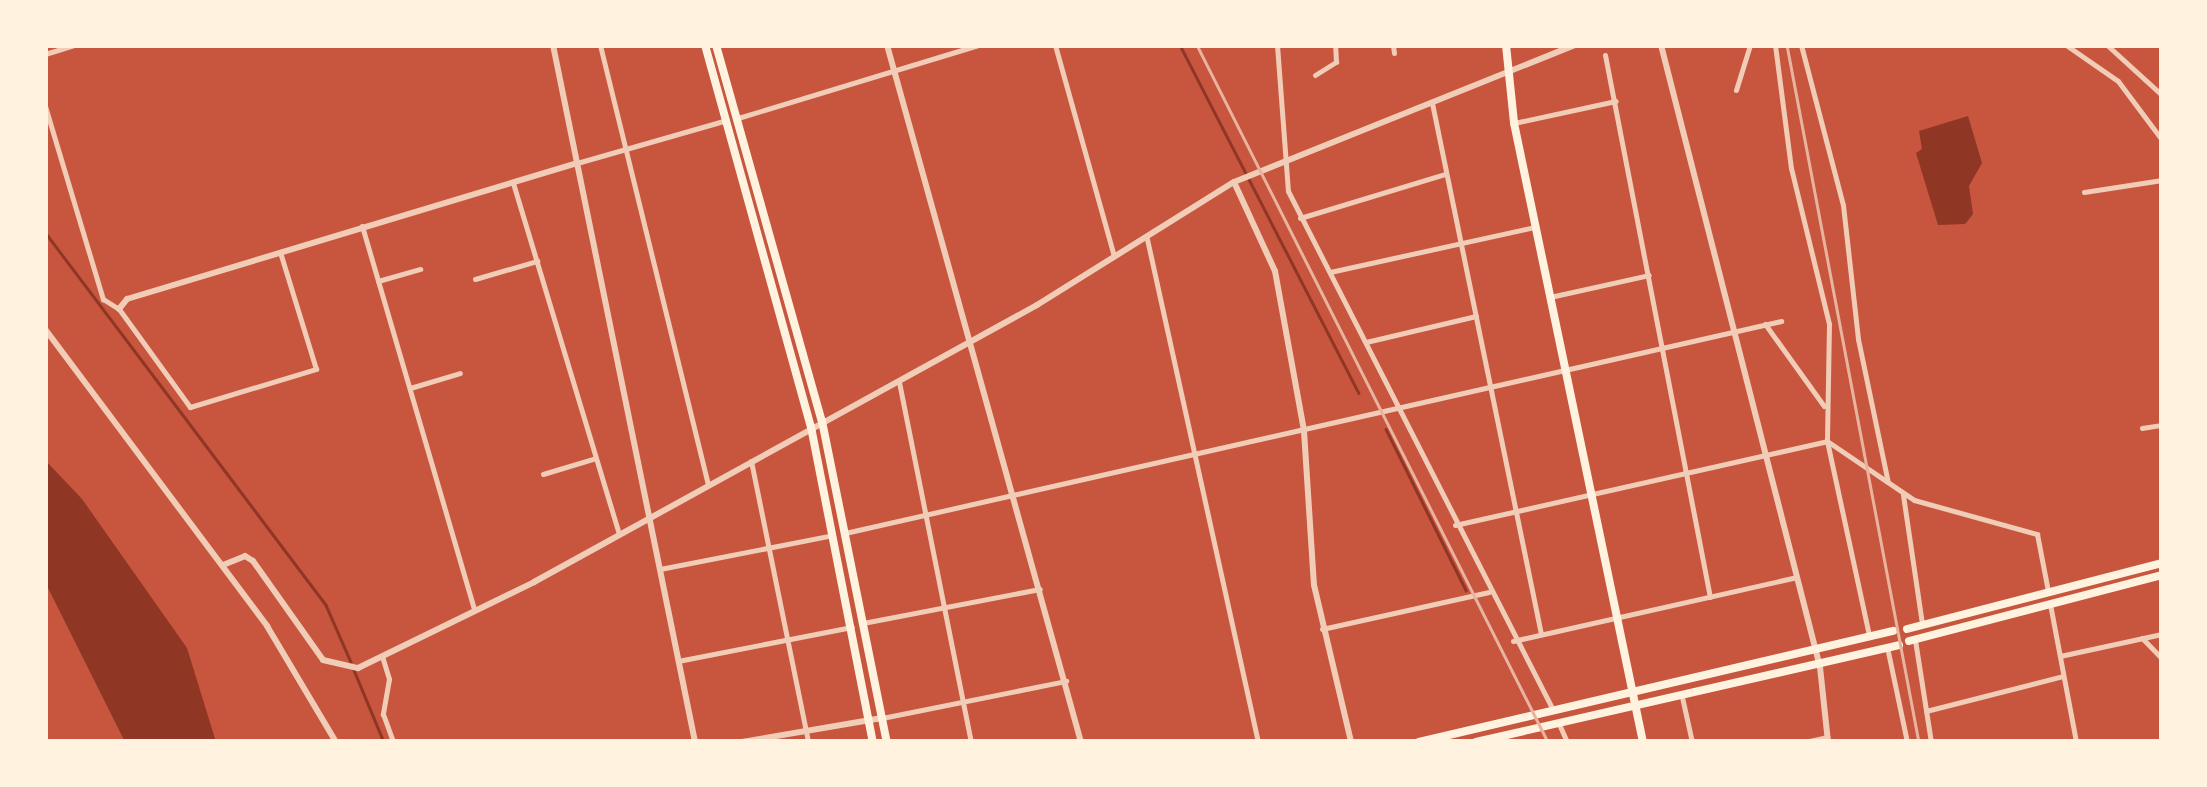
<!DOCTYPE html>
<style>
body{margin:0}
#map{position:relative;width:2207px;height:787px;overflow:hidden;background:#c8553d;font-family:"PT Sans",sans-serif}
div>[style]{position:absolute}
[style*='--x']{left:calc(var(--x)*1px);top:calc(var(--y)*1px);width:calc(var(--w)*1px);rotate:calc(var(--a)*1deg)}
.water>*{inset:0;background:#8f3625}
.stream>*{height:2.5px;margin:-1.25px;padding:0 1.25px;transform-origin:1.25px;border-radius:1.25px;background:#8f3625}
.minor>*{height:5px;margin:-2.5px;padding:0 2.5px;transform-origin:2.5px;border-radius:2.5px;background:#f1ccb7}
.tertiary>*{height:6px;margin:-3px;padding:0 3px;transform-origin:3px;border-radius:3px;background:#f1ccb7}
.trunk>*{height:8px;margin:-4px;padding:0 4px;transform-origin:4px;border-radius:4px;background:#fff3e0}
.rail>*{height:2.5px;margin:-1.25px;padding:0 1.25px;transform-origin:1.25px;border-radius:1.25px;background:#e9b49f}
span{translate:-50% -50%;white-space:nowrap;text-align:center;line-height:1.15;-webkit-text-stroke:10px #fff3e0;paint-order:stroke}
.frame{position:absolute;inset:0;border:48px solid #fff3e0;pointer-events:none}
</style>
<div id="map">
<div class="water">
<i style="clip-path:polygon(1968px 116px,1982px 163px,1969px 186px,1973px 214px,1965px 224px,1938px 225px,1916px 153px,1922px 149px,1919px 131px)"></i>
<i style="clip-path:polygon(45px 460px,82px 499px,187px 648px,216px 742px,125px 742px,45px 582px)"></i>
</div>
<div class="stream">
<i style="--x:1180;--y:45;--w:391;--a:62.8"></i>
<i style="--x:45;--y:232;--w:467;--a:53"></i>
<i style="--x:326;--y:605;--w:62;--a:66.3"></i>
<i style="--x:1386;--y:429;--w:180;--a:63.6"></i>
<i style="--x:354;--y:670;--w:78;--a:67.4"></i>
</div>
<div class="minor">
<i style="--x:600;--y:45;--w:453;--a:76.2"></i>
<i style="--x:1055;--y:45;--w:219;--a:74.4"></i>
<i style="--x:1277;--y:45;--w:146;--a:85.7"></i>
<i style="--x:1288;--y:191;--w:583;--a:62.95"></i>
<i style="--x:1393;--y:45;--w:8;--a:83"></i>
<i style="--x:1775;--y:45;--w:124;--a:82.6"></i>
<i style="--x:1791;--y:168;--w:161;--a:76.3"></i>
<i style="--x:1829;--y:324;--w:117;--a:91"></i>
<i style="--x:1827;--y:441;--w:199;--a:77.8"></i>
<i style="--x:1801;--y:45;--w:165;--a:75.3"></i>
<i style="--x:1843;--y:205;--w:135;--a:83.6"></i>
<i style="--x:1858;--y:339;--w:146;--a:78.2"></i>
<i style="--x:2066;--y:45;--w:63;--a:34.7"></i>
<i style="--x:2118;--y:81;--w:74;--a:53.3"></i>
<i style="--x:2107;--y:45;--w:74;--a:42.3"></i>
<i style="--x:45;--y:54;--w:31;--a:-17"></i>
<i style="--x:1605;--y:55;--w:552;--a:79.04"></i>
<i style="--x:1315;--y:75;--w:25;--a:-32"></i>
<i style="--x:1336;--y:62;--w:17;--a:-93"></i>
<i style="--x:1736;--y:90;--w:47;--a:-72.7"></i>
<i style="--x:1432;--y:103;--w:542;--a:78.4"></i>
<i style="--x:45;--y:106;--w:202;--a:73.3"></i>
<i style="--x:103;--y:299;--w:19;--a:32"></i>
<i style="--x:119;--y:309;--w:121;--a:54.1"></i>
<i style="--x:190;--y:407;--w:132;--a:-16.8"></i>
<i style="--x:316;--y:369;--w:122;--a:-107.1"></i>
<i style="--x:738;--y:118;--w:252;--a:-16.9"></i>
<i style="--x:1514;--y:123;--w:104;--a:-12.2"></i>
<i style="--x:577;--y:163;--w:156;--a:-16"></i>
<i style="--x:513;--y:183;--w:366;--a:73.2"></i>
<i style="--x:2084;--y:192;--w:79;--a:-8.7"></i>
<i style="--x:1300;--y:218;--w:152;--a:-16.9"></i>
<i style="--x:362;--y:226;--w:398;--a:73.7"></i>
<i style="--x:1147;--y:239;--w:515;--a:77.56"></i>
<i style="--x:1330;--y:272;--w:210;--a:-12.4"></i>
<i style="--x:475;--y:279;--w:65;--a:-16.2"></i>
<i style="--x:378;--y:281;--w:44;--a:-15.9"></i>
<i style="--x:1550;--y:297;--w:101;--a:-12.5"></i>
<i style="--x:1765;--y:324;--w:101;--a:54.3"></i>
<i style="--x:1366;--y:342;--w:113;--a:-13.3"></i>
<i style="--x:899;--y:382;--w:367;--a:78.7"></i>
<i style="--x:410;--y:388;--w:52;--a:-16.7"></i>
<i style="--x:2142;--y:428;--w:20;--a:-9"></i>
<i style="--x:751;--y:461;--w:287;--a:78.5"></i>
<i style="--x:543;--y:474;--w:55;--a:-16.8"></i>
<i style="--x:1903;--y:495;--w:130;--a:81.6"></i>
<i style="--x:1455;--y:525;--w:381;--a:-12.7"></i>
<i style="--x:1827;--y:441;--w:105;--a:34.1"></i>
<i style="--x:1914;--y:500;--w:128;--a:15.5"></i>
<i style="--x:2037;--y:534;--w:58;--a:79.1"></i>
<i style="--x:845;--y:533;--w:960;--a:-12.76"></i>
<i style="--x:660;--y:569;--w:176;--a:-11.1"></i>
<i style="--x:2050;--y:604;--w:140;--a:79.3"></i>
<i style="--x:863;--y:623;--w:180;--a:-10.9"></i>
<i style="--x:1322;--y:629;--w:171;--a:-12.5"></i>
<i style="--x:2142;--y:638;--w:29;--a:46"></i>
<i style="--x:1915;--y:640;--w:103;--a:81.1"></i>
<i style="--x:1513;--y:641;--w:290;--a:-12.7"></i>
<i style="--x:1887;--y:647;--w:97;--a:78.1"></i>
<i style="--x:382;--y:656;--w:24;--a:73"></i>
<i style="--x:389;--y:679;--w:36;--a:100"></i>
<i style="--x:383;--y:714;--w:30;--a:70"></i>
<i style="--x:2060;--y:656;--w:104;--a:-12.2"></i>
<i style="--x:678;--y:661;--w:177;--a:-11.1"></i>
<i style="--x:1682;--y:697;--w:46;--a:77.5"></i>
<i style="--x:1926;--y:711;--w:141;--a:-14.3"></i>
<i style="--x:882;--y:718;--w:188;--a:-11.4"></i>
<i style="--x:1559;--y:724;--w:20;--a:66"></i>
<i style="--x:1805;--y:742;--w:23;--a:-13"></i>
</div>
<div class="tertiary">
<i style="--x:553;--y:45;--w:711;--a:78.48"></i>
<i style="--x:887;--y:45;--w:723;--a:74.45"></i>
<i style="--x:1661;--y:45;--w:642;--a:75.66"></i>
<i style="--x:1820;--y:667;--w:75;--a:83.9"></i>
<i style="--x:1234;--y:182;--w:98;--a:65.3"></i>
<i style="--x:1275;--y:271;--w:163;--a:79.7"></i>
<i style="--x:1304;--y:431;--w:154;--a:86.3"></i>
<i style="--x:1314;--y:585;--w:161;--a:76.7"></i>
<i style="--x:119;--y:309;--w:13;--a:-51"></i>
<i style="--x:127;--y:299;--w:470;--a:-16.8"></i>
<i style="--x:45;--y:329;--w:371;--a:53.2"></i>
<i style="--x:267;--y:626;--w:135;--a:59.3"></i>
<i style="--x:223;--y:565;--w:24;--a:-22"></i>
<i style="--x:245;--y:556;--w:9;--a:32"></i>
<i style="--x:253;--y:561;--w:121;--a:54.7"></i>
<i style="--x:323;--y:660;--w:36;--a:13"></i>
<i style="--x:358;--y:668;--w:196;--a:-26"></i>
<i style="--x:534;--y:582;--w:574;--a:-28.84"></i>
<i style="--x:1037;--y:305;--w:232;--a:-32"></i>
<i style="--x:1234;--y:182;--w:367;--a:-21.9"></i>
<i style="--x:742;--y:742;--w:142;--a:-9.7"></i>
</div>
<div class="trunk">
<i style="--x:705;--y:45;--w:396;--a:74.5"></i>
<i style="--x:811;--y:427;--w:321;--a:78.9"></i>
<i style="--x:716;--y:45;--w:391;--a:74.3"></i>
<i style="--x:822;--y:421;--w:328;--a:78.6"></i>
<i style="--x:1506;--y:45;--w:78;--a:84.1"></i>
<i style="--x:1514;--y:123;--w:632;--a:78.23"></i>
<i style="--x:1907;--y:629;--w:263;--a:-14.5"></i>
<i style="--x:1909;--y:641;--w:261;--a:-14.6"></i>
<i style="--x:1419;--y:742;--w:487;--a:-13.2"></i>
<i style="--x:1476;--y:742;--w:434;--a:-12.9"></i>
</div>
<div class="rail">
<i style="--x:1197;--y:45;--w:780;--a:63.27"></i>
<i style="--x:1787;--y:45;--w:709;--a:79.28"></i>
</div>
<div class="frame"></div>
</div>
